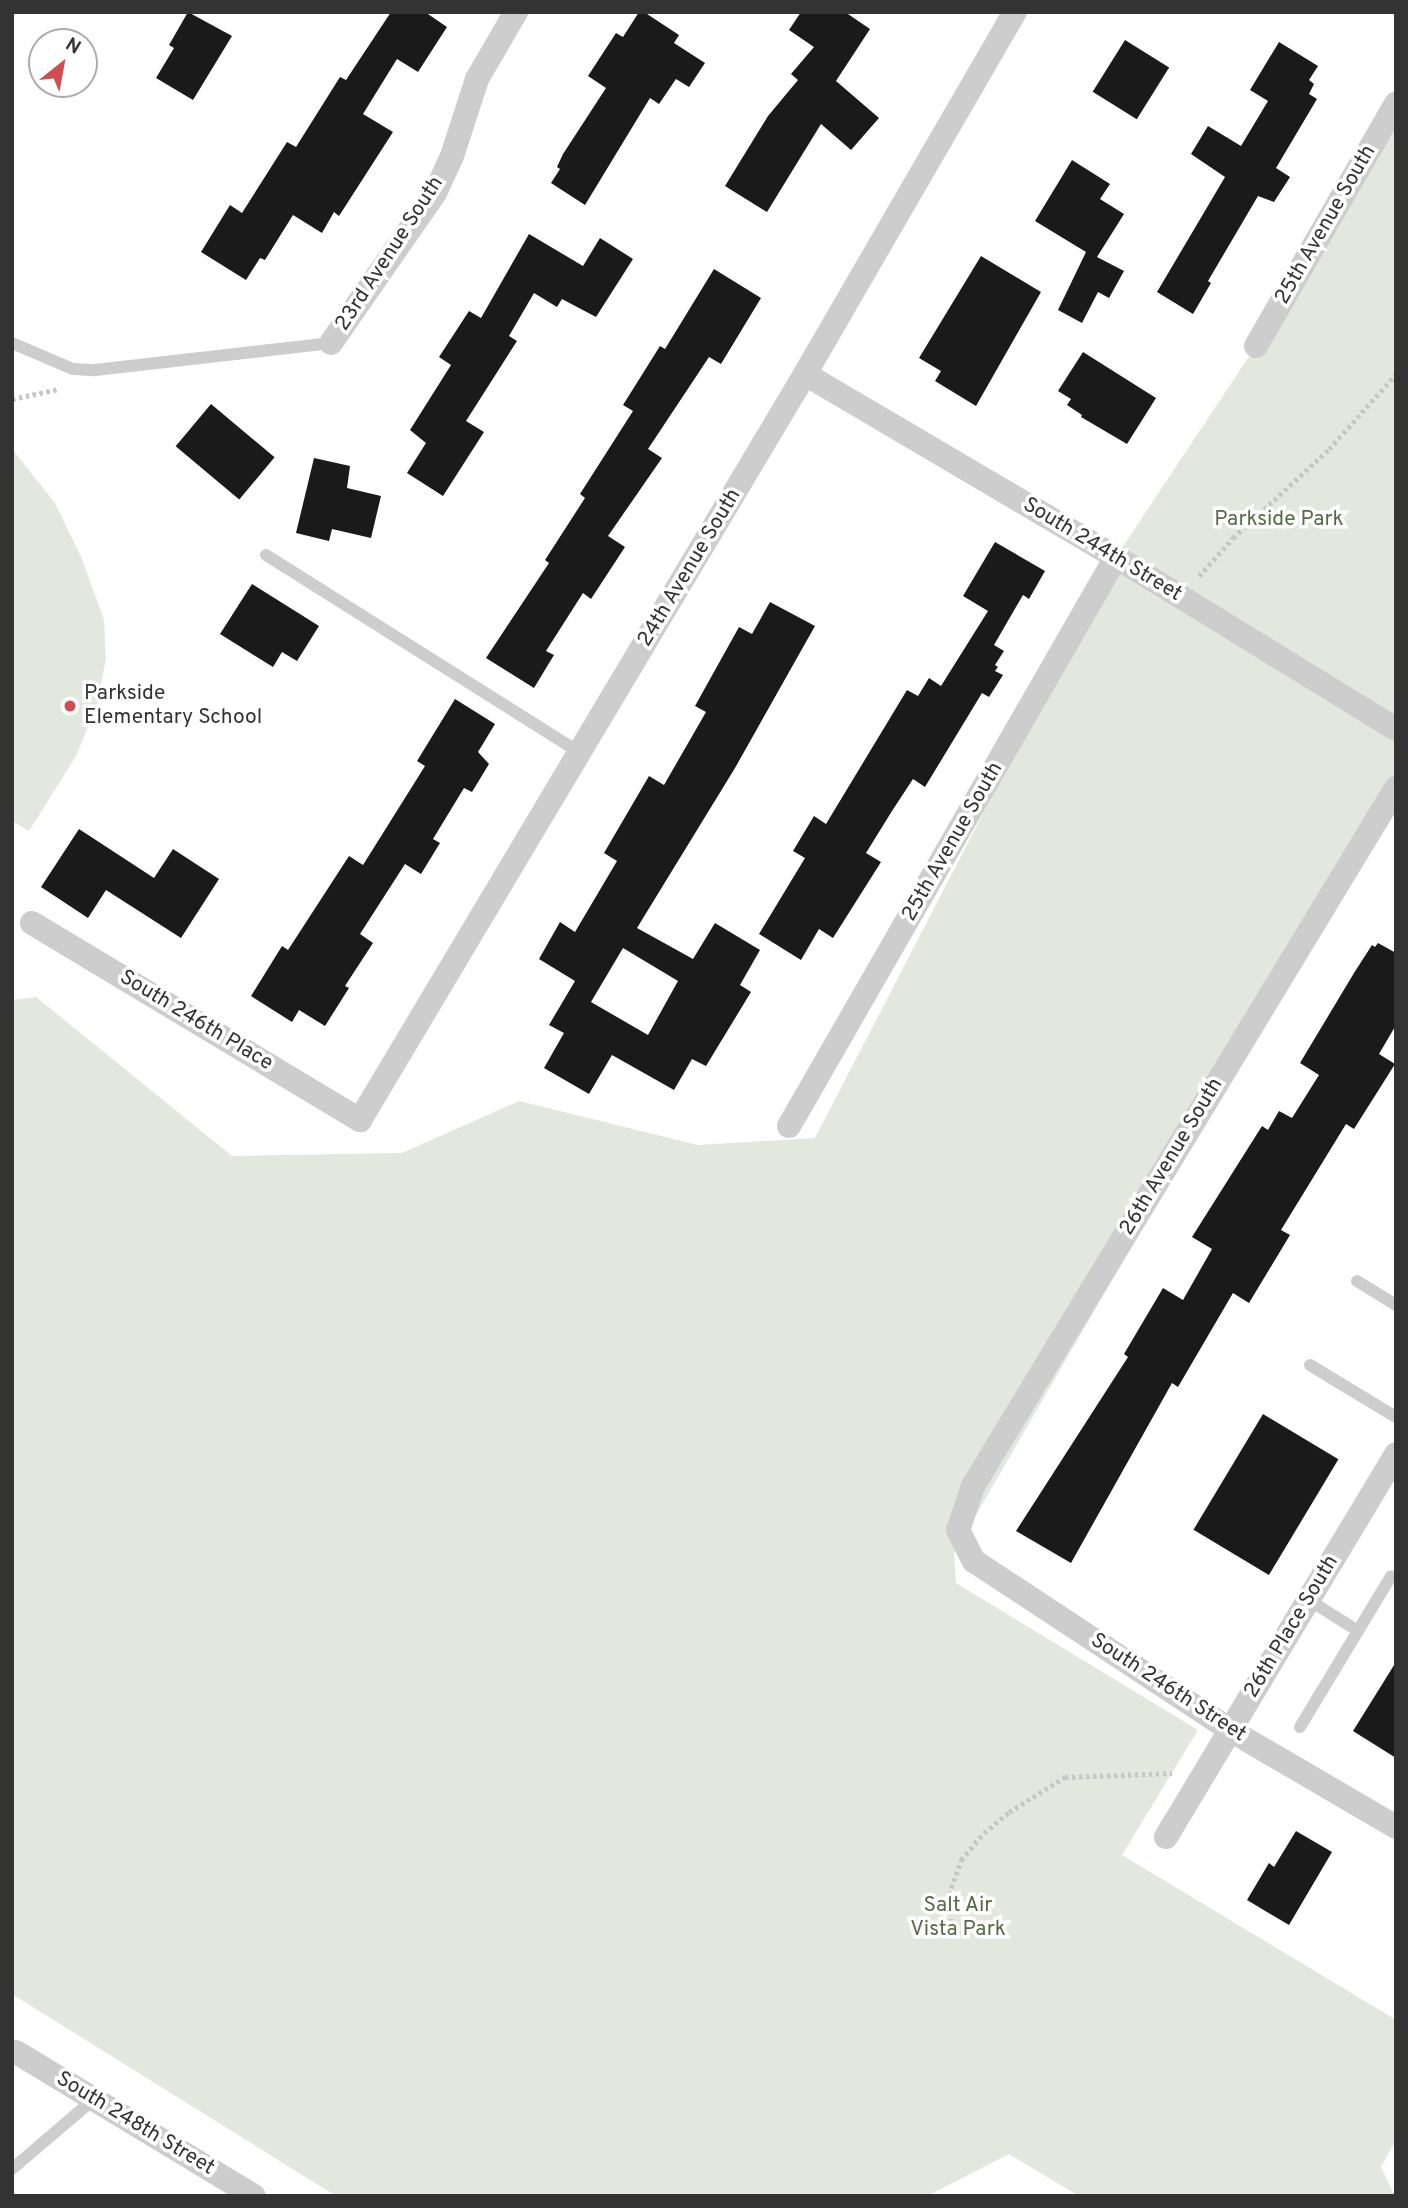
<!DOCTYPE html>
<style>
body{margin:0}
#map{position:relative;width:1408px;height:2208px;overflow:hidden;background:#fff;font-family:Overpass,sans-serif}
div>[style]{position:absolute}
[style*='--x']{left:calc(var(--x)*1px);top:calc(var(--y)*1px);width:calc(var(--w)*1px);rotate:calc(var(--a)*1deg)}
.green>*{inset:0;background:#e2e8dd}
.building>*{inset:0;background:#1a1a1a;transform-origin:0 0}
.path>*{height:4.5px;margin-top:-2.25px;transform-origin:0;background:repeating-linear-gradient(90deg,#c7c7c7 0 3.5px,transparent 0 7px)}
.service>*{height:12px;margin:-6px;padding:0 6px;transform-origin:6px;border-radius:6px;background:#cdcdcd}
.minor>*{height:24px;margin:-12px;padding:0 12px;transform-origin:12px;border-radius:12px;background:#cdcdcd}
.dots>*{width:19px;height:19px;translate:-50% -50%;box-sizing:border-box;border:4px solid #fff;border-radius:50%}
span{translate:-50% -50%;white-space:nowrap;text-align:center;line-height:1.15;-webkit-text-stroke:7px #fff;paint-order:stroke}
.street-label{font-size:21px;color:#333}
.park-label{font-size:21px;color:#556a45}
.poi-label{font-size:21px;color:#333}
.left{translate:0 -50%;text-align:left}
.frame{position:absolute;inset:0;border:14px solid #333;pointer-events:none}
.north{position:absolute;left:28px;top:28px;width:70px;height:70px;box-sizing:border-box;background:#fff;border:2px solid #adadad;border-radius:50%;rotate:31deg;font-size:19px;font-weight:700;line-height:28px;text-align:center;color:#333}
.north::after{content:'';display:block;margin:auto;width:24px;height:32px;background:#d04e52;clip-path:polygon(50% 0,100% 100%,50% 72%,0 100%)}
</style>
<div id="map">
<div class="green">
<i style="clip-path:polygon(1396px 104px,1396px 790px,954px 1553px,956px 1583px,1198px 1730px,1122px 1855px,1396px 2020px,1396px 2140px,1381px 2167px,1395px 2196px,1079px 2196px,1009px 2154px,927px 2196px,336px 2196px,12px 1994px,12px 1000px,36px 997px,232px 1156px,402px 1153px,519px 1101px,698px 1145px,815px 1138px,1116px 557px,1256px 346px)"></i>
<i style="clip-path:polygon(12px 449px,55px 503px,82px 559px,104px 620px,106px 659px,97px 705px,76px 756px,29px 831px,12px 821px)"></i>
</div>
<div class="building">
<i style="clip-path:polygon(188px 12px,232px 36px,193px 100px,156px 78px,174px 48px,169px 45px)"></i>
<i style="clip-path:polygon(391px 12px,425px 12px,447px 27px,418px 72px,397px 59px,363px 114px,393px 132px,339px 216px,334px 212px,322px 233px,293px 215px,265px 260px,260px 258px,246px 280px,201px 252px,230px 205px,242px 213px,287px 142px,296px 147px,340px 77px,346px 80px)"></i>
<i style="clip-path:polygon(639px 12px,644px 12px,679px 35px,674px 43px,705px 63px,689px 87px,676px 79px,659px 104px,650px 98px,585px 205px,551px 183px,560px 169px,557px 167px,563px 154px,606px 88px,588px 76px,616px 33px,623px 37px)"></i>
<i style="clip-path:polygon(801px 12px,845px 12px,870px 29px,836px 81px,879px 118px,851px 150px,821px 124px,767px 212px,725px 186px,768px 116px,798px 80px,791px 74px,814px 47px,789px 30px)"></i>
<i style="left:1125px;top:40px;width:52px;height:61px;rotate:32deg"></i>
<i style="clip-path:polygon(1279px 42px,1318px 66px,1309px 80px,1314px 84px,1309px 94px,1317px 99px,1276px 168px,1290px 177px,1274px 202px,1258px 196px,1208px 281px,1211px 283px,1193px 314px,1157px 292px,1225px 177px,1191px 154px,1208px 126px,1241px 146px,1268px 101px,1250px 90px)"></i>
<i style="clip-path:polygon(1072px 160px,1110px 184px,1100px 199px,1124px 214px,1097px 257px,1124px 271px,1109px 298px,1098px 292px,1082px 323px,1058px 310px,1086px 252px,1035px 221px)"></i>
<i style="clip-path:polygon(529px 234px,583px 266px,600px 238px,633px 259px,596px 317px,562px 299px,557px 307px,534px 293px,509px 336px,517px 341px,466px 421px,484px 432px,443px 496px,407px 473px,426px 443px,410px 430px,451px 365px,439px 357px,469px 311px,481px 318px)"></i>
<i style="clip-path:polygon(981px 256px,1041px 292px,976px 406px,935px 381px,941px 371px,919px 358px)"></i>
<i style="clip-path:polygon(714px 269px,761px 298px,721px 364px,709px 357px,648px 449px,662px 458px,608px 536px,625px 547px,591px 599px,583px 593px,546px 651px,554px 655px,534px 688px,486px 658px,549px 563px,545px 560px,585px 498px,580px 494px,633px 411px,623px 405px,660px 346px,665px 349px)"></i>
<i style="clip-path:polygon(1083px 352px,1156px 398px,1127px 444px,1081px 417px,1082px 415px,1067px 405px,1071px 399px,1058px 391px)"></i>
<i style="left:211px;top:404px;width:83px;height:55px;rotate:40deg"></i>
<i style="clip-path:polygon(314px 458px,350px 466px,347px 488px,381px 496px,371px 538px,332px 529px,329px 541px,296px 533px)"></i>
<i style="clip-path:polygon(995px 542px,1045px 571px,1029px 599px,1023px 595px,994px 645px,1004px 651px,995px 665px,998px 667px,995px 671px,1003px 675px,989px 697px,982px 693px,925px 787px,913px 779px,892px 811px,866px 853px,881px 862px,833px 938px,819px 929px,801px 960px,759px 934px,805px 858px,793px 851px,814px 816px,826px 824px,907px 690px,918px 696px,929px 678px,941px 686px,988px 611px,963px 596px)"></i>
<i style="clip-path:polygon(252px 584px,319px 626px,297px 661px,282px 652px,273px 667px,220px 634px)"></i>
<i style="clip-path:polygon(evenodd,770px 602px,815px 626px,735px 768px,637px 928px,693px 959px,715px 923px,760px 950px,740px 985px,751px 992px,706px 1066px,692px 1059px,674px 1090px,612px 1055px,589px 1094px,544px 1068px,564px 1033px,549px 1025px,575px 981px,539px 959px,560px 922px,575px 932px,617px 861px,604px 853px,649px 776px,664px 785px,706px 712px,695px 706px,739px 627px,752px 634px,770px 602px,623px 948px,678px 981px,648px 1035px,591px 1002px,623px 948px)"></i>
<i style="clip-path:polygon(455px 699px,495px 724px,478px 752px,489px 764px,472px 792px,464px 788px,433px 839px,440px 843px,421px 874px,405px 864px,360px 934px,373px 943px,345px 986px,349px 988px,325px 1026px,299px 1010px,292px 1022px,251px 996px,282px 946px,288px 950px,349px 856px,363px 865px,425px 766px,417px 761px)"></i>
<i style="clip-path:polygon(79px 829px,154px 878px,173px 849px,219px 879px,181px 938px,106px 890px,88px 918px,41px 887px)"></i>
<i style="clip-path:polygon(1378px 943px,1396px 953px,1396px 1025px,1379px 1054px,1395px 1064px,1354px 1129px,1346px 1124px,1281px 1230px,1290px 1235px,1249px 1303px,1233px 1293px,1178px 1387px,1172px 1383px,1071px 1563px,1016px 1531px,1128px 1357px,1124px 1354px,1163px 1288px,1183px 1300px,1212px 1249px,1192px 1237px,1262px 1126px,1268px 1130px,1279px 1111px,1292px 1118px,1319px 1075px,1300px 1063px,1354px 973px,1372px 945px,1375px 947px)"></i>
<i style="left:1263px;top:1414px;width:88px;height:135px;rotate:31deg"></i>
<i style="clip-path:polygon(1396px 1662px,1396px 1758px,1353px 1731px)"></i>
<i style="clip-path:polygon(1296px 1831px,1332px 1852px,1289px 1925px,1247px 1900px,1269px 1863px,1274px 1867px)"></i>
</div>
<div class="path">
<i style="--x:12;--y:399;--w:48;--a:-12"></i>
<i style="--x:1199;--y:576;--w:51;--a:-48.2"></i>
<i style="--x:1233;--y:538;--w:131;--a:-42.8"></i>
<i style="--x:1329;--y:449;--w:101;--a:-48.2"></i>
<i style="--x:951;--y:1929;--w:41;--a:-90"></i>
<i style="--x:951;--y:1888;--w:30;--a:-70"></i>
<i style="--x:961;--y:1860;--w:35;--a:-50"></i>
<i style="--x:984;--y:1833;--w:33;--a:-40"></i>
<i style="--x:1009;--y:1812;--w:66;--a:-32"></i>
<i style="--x:1065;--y:1777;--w:107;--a:-2.1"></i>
</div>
<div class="service">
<i style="--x:12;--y:343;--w:66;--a:23.1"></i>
<i style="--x:73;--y:369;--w:22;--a:3"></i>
<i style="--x:95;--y:370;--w:238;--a:-6.5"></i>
<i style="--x:266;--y:555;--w:370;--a:32.2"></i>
<i style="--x:1357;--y:1281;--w:46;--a:31.6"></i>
<i style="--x:1310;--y:1365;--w:100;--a:31.2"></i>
<i style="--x:1309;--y:1600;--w:58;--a:32.3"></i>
<i style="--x:1300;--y:1727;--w:176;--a:-58.9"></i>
<i style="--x:12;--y:2169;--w:108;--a:-40.5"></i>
</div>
<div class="minor">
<i style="--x:331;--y:343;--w:183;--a:-55.3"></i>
<i style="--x:435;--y:193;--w:41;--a:-65.3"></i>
<i style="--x:452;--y:156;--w:81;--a:-72"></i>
<i style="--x:477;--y:79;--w:78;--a:-59.8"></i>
<i style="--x:1256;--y:346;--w:280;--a:-60"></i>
<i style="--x:805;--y:374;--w:361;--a:30.5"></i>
<i style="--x:1116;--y:557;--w:329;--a:31.6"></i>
<i style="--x:1396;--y:788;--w:816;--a:121.22"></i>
<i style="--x:973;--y:1486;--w:46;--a:108.8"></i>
<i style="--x:958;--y:1530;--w:35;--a:63"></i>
<i style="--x:974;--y:1561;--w:307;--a:33.4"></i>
<i style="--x:1230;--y:1730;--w:192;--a:30.3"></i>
<i style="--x:32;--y:923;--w:383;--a:31"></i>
<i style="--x:360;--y:1120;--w:869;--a:-59.18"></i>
<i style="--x:805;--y:374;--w:419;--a:-59.9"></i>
<i style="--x:789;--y:1126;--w:656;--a:-60.11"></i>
<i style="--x:1166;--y:1837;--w:447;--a:-59"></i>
<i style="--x:16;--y:2052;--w:278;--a:31.2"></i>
</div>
<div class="dots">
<i style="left:70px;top:706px;background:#d04e52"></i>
</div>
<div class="street-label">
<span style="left:1326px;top:225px;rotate:-60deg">25th Avenue South</span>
<span style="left:390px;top:254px;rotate:-57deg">23rd Avenue South</span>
<span style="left:1102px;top:550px;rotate:31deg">South 244th Street</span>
<span style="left:690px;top:568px;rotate:-59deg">24th Avenue South</span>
<span style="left:953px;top:842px;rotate:-60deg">25th Avenue South</span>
<span style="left:196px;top:1021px;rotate:31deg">South 246th Place</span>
<span style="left:1172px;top:1157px;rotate:-59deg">26th Avenue South</span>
<span style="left:1292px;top:1627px;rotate:-59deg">26th Place South</span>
<span style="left:1168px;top:1688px;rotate:33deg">South 246th Street</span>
<span style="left:135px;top:2124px;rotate:31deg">South 248th Street</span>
</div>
<div class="park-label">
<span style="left:1279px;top:520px">Parkside Park</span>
<span style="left:958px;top:1918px">Salt Air<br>Vista Park</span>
</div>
<div class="poi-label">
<span class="left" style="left:84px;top:706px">Parkside<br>Elementary School</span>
</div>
<div class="frame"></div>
<div class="north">N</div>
</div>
